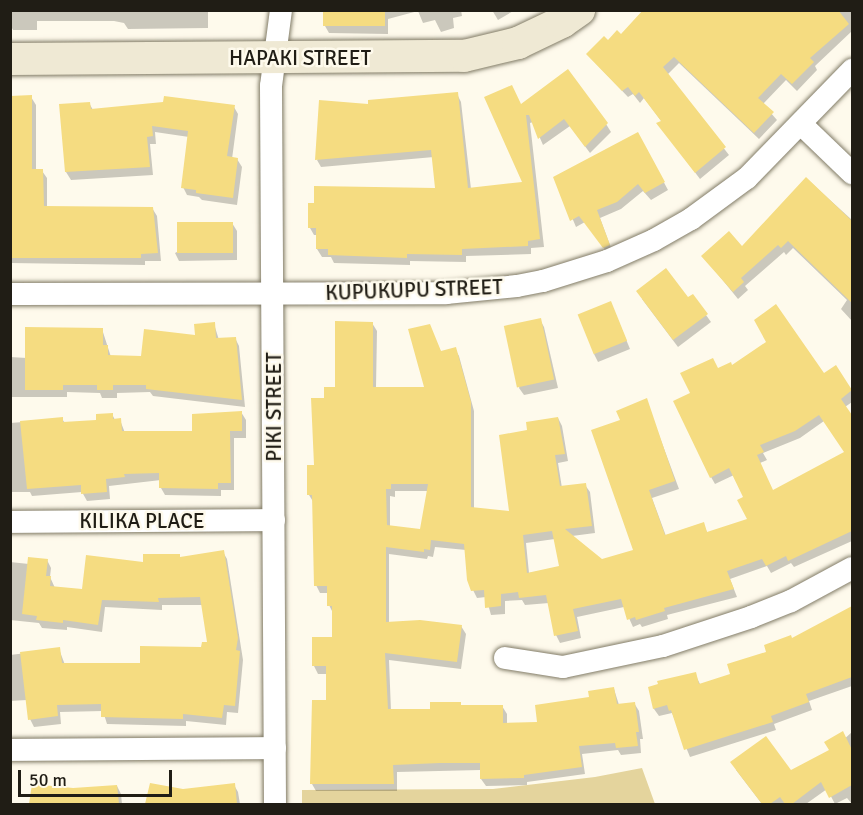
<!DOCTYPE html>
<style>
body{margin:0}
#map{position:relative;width:863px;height:815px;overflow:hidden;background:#fefaec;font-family:Signika,sans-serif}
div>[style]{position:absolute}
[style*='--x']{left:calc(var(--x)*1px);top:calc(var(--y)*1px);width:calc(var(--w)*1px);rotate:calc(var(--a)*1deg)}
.green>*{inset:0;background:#e4d49d}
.shadow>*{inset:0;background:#0003}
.building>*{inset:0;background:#f5dc81;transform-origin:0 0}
.roads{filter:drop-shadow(0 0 2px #817b66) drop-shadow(0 0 2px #817b66)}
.street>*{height:22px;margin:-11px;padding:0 11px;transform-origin:11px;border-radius:11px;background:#fff}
.secondary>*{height:32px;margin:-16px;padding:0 16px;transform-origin:16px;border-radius:16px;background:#efe9d4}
span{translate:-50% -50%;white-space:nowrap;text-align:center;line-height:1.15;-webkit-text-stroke:5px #fefaec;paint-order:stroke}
.street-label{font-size:21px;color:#201d15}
.frame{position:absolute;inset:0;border:12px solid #201d15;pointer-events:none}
.scale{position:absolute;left:18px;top:770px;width:154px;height:27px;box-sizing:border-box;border:3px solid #201d15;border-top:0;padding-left:8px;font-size:18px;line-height:21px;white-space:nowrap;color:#201d15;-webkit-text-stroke:4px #fefaec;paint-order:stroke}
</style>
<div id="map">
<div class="green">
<i style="clip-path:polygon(642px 768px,655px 804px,302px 804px,302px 790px,493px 789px,595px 777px)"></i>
</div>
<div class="shadow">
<i style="clip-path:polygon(10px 10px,208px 10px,208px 28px,128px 29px,124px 23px,114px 21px,37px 21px,37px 30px,13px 30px,10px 24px)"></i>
<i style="clip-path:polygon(324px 10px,461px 10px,462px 16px,453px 18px,454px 28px,441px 32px,435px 20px,423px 23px,418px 11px,388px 19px,388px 34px,329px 33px,325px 26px)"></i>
<i style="clip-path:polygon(492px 10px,515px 10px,498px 20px)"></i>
<i style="clip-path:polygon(645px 10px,852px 10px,852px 31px,815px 66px,817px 70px,797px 91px,786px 80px,763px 104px,777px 120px,759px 139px,679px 63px,667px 75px,729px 155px,700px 179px,663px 130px,662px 122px,644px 98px,640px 103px,633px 94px,628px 97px,587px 54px,621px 36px)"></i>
<i style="clip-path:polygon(457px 94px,461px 102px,471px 189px,524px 183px,521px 105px,606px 124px,611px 132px,590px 153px,570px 126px,543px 145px,533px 122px,530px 123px,544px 247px,531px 248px,531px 254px,466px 256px,466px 262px,410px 261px,410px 265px,334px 263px,331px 257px,322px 257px,317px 249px,317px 235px,314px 235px,310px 228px,437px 189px,434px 157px,321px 167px,317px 160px,370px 105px)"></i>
<i style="clip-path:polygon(31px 97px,36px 105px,36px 171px,42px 171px,47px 178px,47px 207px,152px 208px,157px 216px,161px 261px,145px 261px,145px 265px,10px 263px,10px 98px)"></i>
<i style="clip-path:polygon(89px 103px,93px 110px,234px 107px,238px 114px,232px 159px,237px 159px,242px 167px,237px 205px,202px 200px,199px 197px,187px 195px,183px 187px,189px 137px,155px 132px,156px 144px,150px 144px,153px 175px,71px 180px,66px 172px,61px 105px)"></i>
<i style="clip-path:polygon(638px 134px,668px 190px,651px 200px,643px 191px,621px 209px,600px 218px,613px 253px,609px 255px,585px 222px,576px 227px,555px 177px)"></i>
<i style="clip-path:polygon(807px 179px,852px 220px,852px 321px,841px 309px,847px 300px,793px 248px,786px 255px,784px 252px,745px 286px,748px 290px,738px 299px,703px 256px,742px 248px)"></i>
<i style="clip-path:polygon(232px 223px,237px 231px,237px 260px,179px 261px,175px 253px)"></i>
<i style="clip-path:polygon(642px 299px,688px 300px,706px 315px,711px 322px,678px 347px)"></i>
<i style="clip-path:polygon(611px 303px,630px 349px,598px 362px,594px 354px)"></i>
<i style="clip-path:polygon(540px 320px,544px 327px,558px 388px,524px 395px,519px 388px)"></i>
<i style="clip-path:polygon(evenodd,372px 323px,377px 331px,376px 388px,425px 388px,429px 325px,441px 352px,455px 349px,459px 356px,474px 411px,474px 508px,511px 513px,529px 431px,558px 418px,562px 426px,568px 461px,558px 463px,562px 488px,585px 485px,590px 492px,595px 533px,572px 536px,602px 560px,635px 551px,621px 421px,646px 400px,679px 489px,652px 498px,666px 536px,703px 524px,708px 534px,749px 520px,745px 498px,734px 475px,715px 484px,711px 477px,692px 394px,718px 369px,732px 367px,824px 375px,835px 367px,852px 393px,852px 402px,845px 407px,852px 418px,852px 541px,794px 567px,791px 563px,771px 573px,767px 566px,730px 579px,737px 597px,667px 615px,668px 619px,642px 627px,640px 624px,633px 627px,624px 607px,577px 617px,581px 638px,560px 643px,556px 635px,549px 603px,525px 605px,522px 600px,505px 601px,505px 614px,491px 615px,486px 597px,477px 598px,473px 590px,466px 550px,435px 547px,433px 557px,428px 556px,427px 559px,389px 554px,389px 623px,461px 626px,466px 634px,461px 669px,389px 660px,391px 711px,502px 706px,507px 714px,507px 725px,539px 724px,614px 689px,619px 705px,634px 703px,639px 711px,643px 739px,640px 739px,641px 753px,621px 755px,618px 750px,582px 754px,585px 774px,527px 782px,527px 785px,486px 786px,481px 779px,481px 770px,397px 772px,397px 791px,316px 791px,312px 784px,328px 702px,327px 674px,318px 674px,314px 666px,333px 639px,333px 613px,329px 605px,329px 593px,320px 593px,316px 585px,314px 503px,309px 495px,325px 400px,336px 389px,372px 323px,824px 421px,846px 453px,773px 492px,760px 463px,767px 460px,763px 453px,800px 438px,824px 421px,372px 323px,395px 491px,428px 491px,421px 530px,390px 526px,390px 496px,395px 497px,395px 491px,372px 323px,555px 539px,561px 567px,529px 573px,526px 543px,555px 539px)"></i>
<i style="clip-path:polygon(214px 324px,219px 340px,235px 338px,239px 346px,245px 407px,153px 396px,150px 392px,117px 393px,117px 398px,102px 398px,100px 393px,67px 392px,67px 397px,10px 397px,10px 357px,27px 358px,102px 329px,111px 357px,143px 357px,197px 337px)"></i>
<i style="clip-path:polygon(241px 412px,246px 420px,246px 438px,234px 438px,234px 490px,221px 490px,221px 496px,165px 495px,161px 488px,161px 480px,109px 486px,110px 499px,87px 501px,82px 492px,32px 496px,30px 492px,10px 492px,10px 423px,62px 419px,65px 423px,98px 421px,112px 414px,115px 420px,120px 420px,125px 433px,193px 433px)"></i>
<i style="clip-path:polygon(223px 552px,227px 559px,243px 660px,238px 713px,227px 712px,226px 725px,186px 721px,186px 726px,107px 724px,103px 711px,60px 712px,61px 724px,34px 727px,30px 719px,27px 700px,10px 701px,10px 655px,59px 649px,65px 665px,141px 664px,202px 648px,209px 644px,203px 605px,162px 605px,162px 610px,105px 607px,102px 632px,67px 627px,67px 630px,42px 628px,39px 623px,10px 620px,10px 562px,29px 564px,47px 560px,51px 568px,50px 577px,55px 588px,83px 590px,144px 564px,179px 556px,181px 558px)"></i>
<i style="clip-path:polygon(852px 618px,852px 686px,809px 701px,812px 710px,774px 724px,776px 730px,690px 757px,672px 713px,659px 716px,654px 709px,649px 688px,695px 674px,701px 686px,732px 675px,792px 640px)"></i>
<i style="clip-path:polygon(852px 732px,852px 804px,847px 798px,835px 804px,827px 789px,806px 804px,762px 804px,736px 770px,791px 772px,831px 751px)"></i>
<i style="clip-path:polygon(33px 785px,73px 790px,117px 786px,121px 794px,122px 804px,31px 804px)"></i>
<i style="clip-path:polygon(151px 785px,183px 790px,234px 785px,238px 792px,240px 804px,147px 804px)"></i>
</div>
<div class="building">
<i style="left:323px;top:10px;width:62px;height:16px"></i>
<i style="clip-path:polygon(643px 10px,838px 10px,849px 24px,810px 58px,814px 62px,792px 84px,781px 74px,758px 98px,774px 112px,754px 133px,674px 57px,663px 67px,726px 147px,695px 173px,656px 123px,661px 121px,639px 92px,635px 96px,628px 87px,622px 91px,586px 54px,604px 36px,608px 40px,617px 30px,621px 34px)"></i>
<i style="clip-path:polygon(568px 69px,608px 123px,585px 147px,564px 119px,538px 139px,529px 115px,526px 115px,540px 239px,528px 241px,528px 246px,462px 249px,462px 255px,407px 254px,407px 258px,328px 255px,328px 249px,316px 249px,316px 228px,308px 228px,308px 203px,314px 203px,314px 186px,435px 188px,431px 150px,315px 160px,319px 100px,368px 104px,368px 100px,458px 92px,468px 188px,522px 182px,484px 97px,512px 85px,521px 104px)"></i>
<i style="clip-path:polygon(32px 95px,32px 169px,43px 169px,44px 206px,153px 207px,158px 253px,141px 254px,141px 258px,10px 258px,10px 96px)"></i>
<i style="clip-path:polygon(164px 96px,235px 105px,227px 156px,238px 158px,233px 198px,196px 193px,196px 190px,181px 188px,188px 131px,152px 126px,153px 136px,147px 137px,150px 167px,65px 172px,59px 104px,90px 102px,91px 109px,163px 102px)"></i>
<i style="clip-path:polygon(638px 132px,665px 182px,645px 193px,638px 184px,617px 202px,597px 210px,610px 245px,603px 248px,579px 216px,570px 221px,553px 177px)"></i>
<i style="clip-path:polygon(806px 177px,852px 221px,852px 303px,788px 241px,781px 248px,778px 245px,741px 278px,744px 282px,733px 292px,701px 256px,729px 231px,742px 246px)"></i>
<i style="left:233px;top:222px;width:31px;height:56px;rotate:90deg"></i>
<i style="clip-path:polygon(666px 268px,688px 297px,693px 294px,708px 314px,673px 340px,636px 291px)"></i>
<i style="left:611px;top:301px;width:43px;height:36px;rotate:68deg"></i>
<i style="clip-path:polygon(evenodd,776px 304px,824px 373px,836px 365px,852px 390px,841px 399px,852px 415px,852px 531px,788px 561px,786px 556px,766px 566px,762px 559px,727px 571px,734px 589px,664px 608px,665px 611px,636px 620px,635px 617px,627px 620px,621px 599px,573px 609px,578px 631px,554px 636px,546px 595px,519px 598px,518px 592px,501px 594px,501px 606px,485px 608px,484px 590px,471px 591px,467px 580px,464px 544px,431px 540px,430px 550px,424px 549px,424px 552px,386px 547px,386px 622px,420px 620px,462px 625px,457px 662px,385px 653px,388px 709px,430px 709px,430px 702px,461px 702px,461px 705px,503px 705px,503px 723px,537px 722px,535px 705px,589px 697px,588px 691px,614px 687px,617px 704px,635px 702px,639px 732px,636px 732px,638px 746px,616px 748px,615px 743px,579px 746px,582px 767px,524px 775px,524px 778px,480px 779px,480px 763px,440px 763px,393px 765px,394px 784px,310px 784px,312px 700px,326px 700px,326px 666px,312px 666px,312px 637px,332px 637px,332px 606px,327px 606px,327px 586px,314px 586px,312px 495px,307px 495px,307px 465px,314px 465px,311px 398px,324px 398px,324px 387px,335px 387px,335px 321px,373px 322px,373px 387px,424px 387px,408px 329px,430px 324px,441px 351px,456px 347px,471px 402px,471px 507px,509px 511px,499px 435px,527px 430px,526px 422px,558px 417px,565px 454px,555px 455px,560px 486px,586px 483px,592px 526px,565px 529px,602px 559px,633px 550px,591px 430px,620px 420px,616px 411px,647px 398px,675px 481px,649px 490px,665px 535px,704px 522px,707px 532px,747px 519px,737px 500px,743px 497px,729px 468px,710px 478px,673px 401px,690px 393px,680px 373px,713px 358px,718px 368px,731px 362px,732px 365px,766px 342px,754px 320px,776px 304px,819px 415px,844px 452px,773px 490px,757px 455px,764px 452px,760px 445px,795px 431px,819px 415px,776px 304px,391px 484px,428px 484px,420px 529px,387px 525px,386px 489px,391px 489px,391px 484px,776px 304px,552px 531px,559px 566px,527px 573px,523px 535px,552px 531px)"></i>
<i style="left:541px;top:318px;width:63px;height:38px;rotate:78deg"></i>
<i style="clip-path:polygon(215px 322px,216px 338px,236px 337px,242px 400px,146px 389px,146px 385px,113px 385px,113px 390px,97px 390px,97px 385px,63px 385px,63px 390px,25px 390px,25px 327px,103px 328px,103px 345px,108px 345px,108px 355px,141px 356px,144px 329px,195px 335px,194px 324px)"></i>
<i style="clip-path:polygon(242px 411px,242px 431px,230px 431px,231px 483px,218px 483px,218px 489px,159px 488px,159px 473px,124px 474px,125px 477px,106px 479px,107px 492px,81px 494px,81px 485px,27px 489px,20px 421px,63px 417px,63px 422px,96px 420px,96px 414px,113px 413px,113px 419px,121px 418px,122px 431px,192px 431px,192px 414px)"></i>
<i style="clip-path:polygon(224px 550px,238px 638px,236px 650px,240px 651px,235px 706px,224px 705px,222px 718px,183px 714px,183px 719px,101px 717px,101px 704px,57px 705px,58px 716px,28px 720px,20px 652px,60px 647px,62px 663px,140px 663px,140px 646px,201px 647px,202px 642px,207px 642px,200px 597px,158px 598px,159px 602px,102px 600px,98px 625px,63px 620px,63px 623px,36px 620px,37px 616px,22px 614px,28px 557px,48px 559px,46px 576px,51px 576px,50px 586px,82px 589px,86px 555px,143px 562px,143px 554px,180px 554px,180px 557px)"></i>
<i style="clip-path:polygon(852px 606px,852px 677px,806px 694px,809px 702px,771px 716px,773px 722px,684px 750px,671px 710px,669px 711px,667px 705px,653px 709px,648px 687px,658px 684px,657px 681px,696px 672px,699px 684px,730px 674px,727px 664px,766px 652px,764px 645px,791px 635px,792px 638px)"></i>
<i style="clip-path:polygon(843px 731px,852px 750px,852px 785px,829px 798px,821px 782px,792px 804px,785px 804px,780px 797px,770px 804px,762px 804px,730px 762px,766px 736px,791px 770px,829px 750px,824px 742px)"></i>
<i style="clip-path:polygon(150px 783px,183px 789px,235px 783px,237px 804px,145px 804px)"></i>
<i style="clip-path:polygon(32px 784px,73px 788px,117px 785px,119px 804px,29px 804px)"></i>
</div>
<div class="roads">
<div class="street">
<i style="--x:801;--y:124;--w:71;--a:43.9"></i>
<i style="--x:10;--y:294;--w:436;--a:-0.1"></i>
<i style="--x:446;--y:293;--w:71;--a:-5.6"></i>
<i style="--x:517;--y:286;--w:26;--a:-11"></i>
<i style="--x:543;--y:281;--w:67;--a:-17.4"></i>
<i style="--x:607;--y:261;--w:51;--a:-24.1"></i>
<i style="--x:654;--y:240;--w:43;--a:-29.6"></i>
<i style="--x:691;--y:219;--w:69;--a:-36.2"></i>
<i style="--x:747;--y:178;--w:151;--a:-45.8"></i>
<i style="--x:10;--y:522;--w:264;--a:-0.4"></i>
<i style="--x:505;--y:658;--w:59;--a:8.8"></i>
<i style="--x:563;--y:667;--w:102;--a:-11.9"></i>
<i style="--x:663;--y:646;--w:93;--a:-18.2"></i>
<i style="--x:751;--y:617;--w:43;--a:-21.8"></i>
<i style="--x:791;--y:601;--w:69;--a:-28.4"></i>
<i style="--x:10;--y:750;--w:265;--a:-0.4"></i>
<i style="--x:275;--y:804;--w:718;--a:-90.32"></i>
<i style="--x:271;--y:86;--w:77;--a:-82.5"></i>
</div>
<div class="secondary">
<i style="--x:10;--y:59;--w:454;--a:-0.4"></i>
<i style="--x:464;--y:56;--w:56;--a:-13.5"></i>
<i style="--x:518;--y:43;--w:49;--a:-25.5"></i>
<i style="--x:562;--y:22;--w:21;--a:-35"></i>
</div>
</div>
<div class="street-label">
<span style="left:300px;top:58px">HAPAKI STREET</span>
<span style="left:414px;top:290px;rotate:-2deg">KUPUKUPU STREET</span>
<span style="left:274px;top:407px;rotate:-90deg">PIKI STREET</span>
<span style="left:142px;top:521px">KILIKA PLACE</span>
</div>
<div class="frame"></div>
<div class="scale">50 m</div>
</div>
